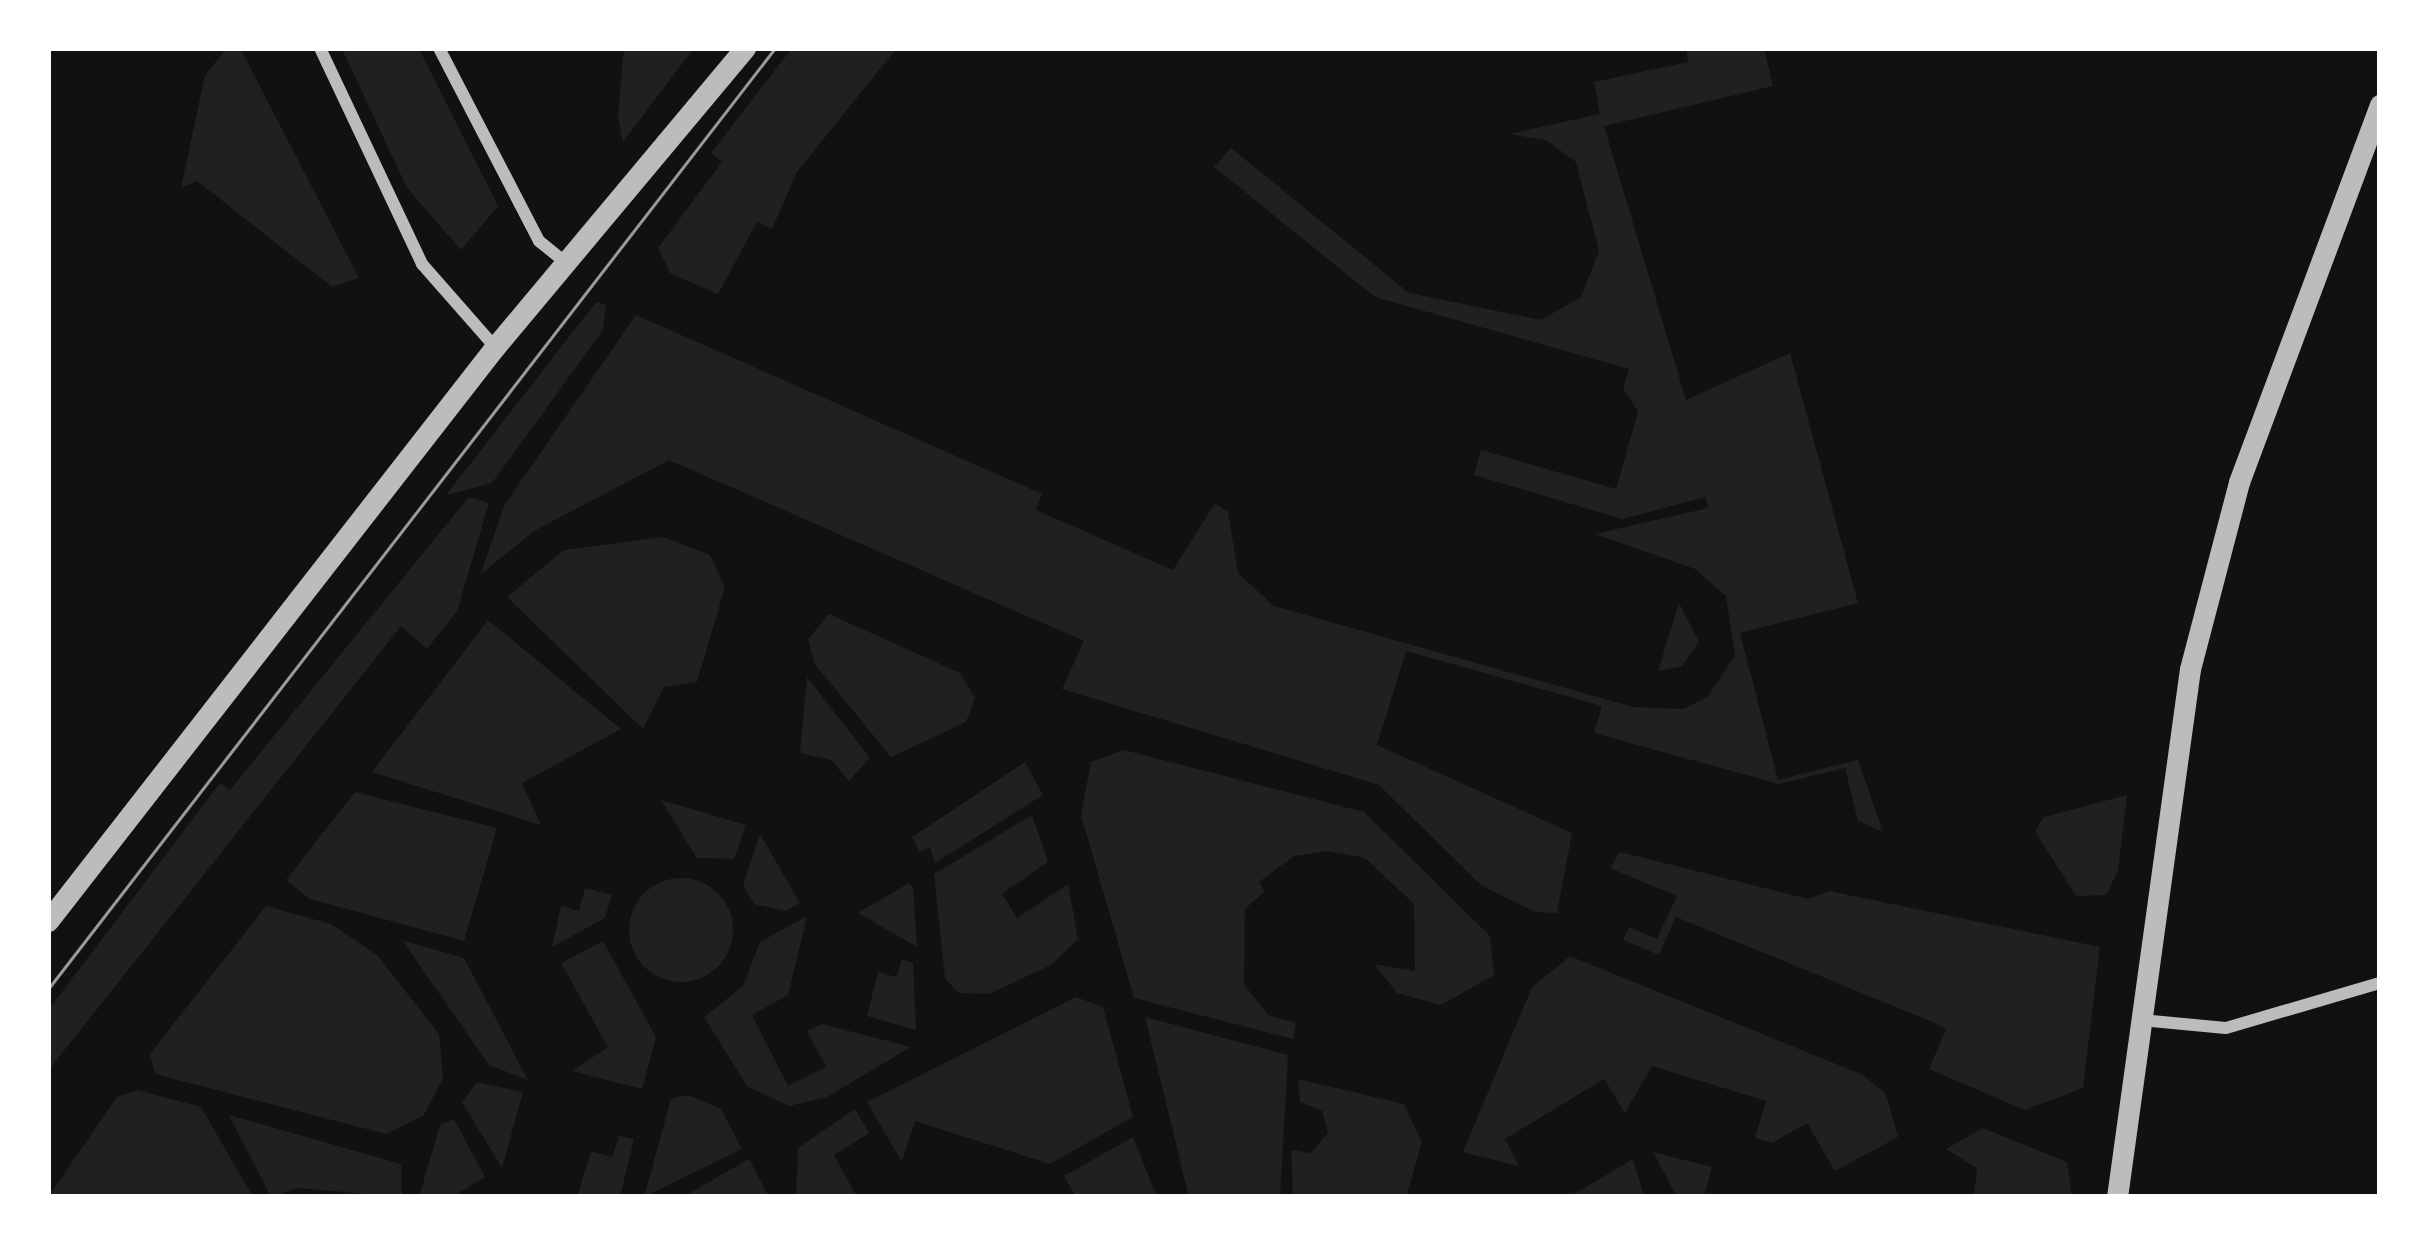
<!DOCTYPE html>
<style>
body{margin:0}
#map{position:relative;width:2428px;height:1245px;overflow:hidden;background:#111;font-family:Signika,sans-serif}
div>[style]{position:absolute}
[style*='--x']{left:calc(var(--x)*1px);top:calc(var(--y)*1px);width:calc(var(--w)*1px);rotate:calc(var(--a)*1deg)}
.green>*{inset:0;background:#202020}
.round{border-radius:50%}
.minor>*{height:12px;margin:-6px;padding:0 6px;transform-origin:6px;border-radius:6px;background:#bcbcbc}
.tertiary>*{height:21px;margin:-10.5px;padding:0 10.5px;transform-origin:10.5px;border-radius:10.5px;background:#bcbcbc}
.tram>*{height:3px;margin:-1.5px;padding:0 1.5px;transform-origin:1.5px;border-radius:1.5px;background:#9a9a9a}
span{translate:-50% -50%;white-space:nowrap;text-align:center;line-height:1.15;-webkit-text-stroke:9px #fff;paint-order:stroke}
.frame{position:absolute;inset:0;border:51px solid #fff;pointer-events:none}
</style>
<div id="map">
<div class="green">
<i style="clip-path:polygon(227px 48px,240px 48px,359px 278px,332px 287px,197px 181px,181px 188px,205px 75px)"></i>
<i style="clip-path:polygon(624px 48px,694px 48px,623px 142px,618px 117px)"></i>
<i style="clip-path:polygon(792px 48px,897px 48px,797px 172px,772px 229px,757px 222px,718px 294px,670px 273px,658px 248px,722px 162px,711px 153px)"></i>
<i style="clip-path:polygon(1686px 48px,1764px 48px,1773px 86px,1604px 126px,1686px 400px,1790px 353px,1858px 603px,1740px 633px,1778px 780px,1858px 760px,1883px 832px,1858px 821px,1845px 768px,1779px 784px,1594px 733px,1602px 706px,1406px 651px,1377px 745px,1572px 833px,1557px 913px,1535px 912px,1482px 886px,1379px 785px,1062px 689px,1084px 641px,669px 460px,534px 531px,480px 575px,505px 504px,636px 315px,1042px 494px,1036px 510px,1173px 570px,1215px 503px,1228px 512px,1238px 573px,1274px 606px,1633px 707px,1684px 709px,1707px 697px,1735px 656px,1726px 596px,1695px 569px,1595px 534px,1708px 508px,1706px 497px,1622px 519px,1474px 475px,1481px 450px,1616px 489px,1638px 412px,1623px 388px,1629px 369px,1375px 297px,1214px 167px,1231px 148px,1409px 293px,1541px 320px,1581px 297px,1599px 251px,1576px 162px,1546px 140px,1509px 134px,1600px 114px,1594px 82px,1688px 62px)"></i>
<i style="clip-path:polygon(419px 49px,498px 206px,461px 250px,407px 188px,343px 51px)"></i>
<i style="clip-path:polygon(596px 302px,606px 305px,603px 330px,492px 483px,446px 495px)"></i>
<i style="clip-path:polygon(469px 497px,489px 503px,457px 611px,427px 649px,401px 626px,48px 1071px,49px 1009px,220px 783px,230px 790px)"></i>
<i style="clip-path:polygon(663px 537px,710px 555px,725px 587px,697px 682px,664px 687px,643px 729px,507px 597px,564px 550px)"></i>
<i style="clip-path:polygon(1679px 603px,1699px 642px,1682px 666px,1658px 671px)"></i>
<i style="clip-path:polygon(829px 614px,960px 673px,975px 698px,966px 722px,891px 757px,814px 663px,808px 639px)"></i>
<i style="clip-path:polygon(488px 620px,621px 729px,522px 783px,541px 825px,372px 772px)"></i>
<i style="clip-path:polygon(807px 677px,870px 758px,849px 781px,831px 760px,800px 753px)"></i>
<i style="clip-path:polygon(1124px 750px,1364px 812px,1490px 936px,1494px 975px,1441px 1005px,1397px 993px,1374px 964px,1415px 971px,1414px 904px,1365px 858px,1328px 851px,1294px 856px,1259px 882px,1265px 891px,1245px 909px,1244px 984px,1268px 1015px,1296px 1023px,1293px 1039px,1134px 998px,1081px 815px,1091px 762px)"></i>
<i style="clip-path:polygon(1025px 762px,1043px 795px,935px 863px,930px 847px,920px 852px,912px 837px)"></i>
<i style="clip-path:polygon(355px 792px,497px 828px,464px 941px,310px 899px,286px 880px)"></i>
<i style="clip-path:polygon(2127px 795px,2118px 871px,2106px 895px,2076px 896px,2035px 831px,2044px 817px)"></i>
<i style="clip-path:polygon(661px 800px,746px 825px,734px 859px,697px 858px)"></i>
<i style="clip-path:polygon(1032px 815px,1048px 862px,1002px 894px,1017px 918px,1068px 884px,1078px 939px,1051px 965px,989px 994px,959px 993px,945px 979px,934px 874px)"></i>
<i style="clip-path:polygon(760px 834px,800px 903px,786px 911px,754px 904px,743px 885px)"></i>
<i style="clip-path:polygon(1620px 852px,1808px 899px,1829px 891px,2100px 947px,2083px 1088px,2025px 1110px,1929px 1069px,1946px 1029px,1935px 1023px,1676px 917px,1659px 955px,1623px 940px,1629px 927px,1657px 939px,1677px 896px,1610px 868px)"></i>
<i class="round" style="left:629px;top:878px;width:104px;height:104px"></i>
<i style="clip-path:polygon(909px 883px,913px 887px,917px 947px,858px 913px)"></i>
<i style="clip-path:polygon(585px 888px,612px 895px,605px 918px,552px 947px,561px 906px,579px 911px)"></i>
<i style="clip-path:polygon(266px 906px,331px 924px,377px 955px,439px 1034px,443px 1079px,423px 1116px,386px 1134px,155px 1074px,150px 1054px)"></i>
<i style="clip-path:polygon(807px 916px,788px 995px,752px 1015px,788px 1086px,826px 1067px,807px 1031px,822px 1024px,911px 1047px,827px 1097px,789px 1106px,747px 1086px,704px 1017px,743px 986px,760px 942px)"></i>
<i style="clip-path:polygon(402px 940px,464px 958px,528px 1080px,489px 1065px)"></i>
<i style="clip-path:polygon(603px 941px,656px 1037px,642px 1089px,572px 1071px,608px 1047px,561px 963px)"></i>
<i style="clip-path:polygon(1570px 956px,1863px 1075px,1886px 1094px,1898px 1137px,1835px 1171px,1807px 1123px,1772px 1143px,1755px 1138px,1766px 1101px,1652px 1066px,1625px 1113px,1604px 1079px,1505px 1139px,1519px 1166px,1463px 1152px,1532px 987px)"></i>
<i style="clip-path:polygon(902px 959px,913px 963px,916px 1030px,867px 1016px,878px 972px,896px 977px)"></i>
<i style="clip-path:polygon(1076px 997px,1103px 1007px,1133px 1117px,1050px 1164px,915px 1121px,902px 1162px,867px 1102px)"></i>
<i style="clip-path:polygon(1145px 1017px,1288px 1055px,1280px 1197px,1189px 1197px)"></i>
<i style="clip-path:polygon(1298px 1079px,1404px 1104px,1422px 1142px,1406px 1197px,1283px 1197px,1293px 1194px,1291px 1150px,1311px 1153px,1328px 1133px,1322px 1111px,1300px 1102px)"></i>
<i style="clip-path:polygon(477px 1082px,523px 1092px,502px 1168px,462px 1102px)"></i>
<i style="clip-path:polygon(137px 1090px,201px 1107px,253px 1197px,48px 1197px,117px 1097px)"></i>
<i style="clip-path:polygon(688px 1095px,721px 1109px,742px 1149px,644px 1197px,671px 1099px)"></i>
<i style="clip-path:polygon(855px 1109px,869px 1133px,834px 1155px,857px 1197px,796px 1197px,798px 1148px)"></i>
<i style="clip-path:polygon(229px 1115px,401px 1164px,402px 1197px,298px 1188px,271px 1197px)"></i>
<i style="clip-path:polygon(454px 1119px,485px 1177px,452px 1197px,419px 1197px,440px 1125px)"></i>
<i style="clip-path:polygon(1983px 1128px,2067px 1162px,2072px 1197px,1974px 1197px,1977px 1168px,1946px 1149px)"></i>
<i style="clip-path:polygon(619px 1136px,634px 1139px,620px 1197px,577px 1197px,591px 1151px,612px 1157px)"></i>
<i style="clip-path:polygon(1133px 1137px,1157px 1197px,1076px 1197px,1064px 1176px)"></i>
<i style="clip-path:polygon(1653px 1152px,1712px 1167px,1704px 1197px,1677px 1197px)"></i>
<i style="clip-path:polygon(749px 1159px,769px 1197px,683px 1197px)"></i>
<i style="clip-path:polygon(1633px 1159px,1644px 1197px,1569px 1197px,1598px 1180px)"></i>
</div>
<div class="minor">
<i style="--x:320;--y:48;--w:239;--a:64.7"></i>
<i style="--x:422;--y:264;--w:111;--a:48.7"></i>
<i style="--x:439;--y:48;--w:217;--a:62.6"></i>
<i style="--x:539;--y:241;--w:35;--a:39"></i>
<i style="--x:2141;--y:1020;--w:85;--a:5.4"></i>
<i style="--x:2226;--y:1028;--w:160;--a:-16.3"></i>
</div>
<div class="tertiary">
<i style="--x:48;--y:921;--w:728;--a:-52.09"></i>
<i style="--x:495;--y:347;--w:390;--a:-50.1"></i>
<i style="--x:2117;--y:1197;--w:533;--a:-82.13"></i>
<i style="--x:2190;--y:669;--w:193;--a:-75.3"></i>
<i style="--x:2239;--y:482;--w:403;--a:-69.5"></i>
</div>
<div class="tram">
<i style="--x:48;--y:989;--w:1189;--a:-52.31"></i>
</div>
<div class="frame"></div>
</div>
